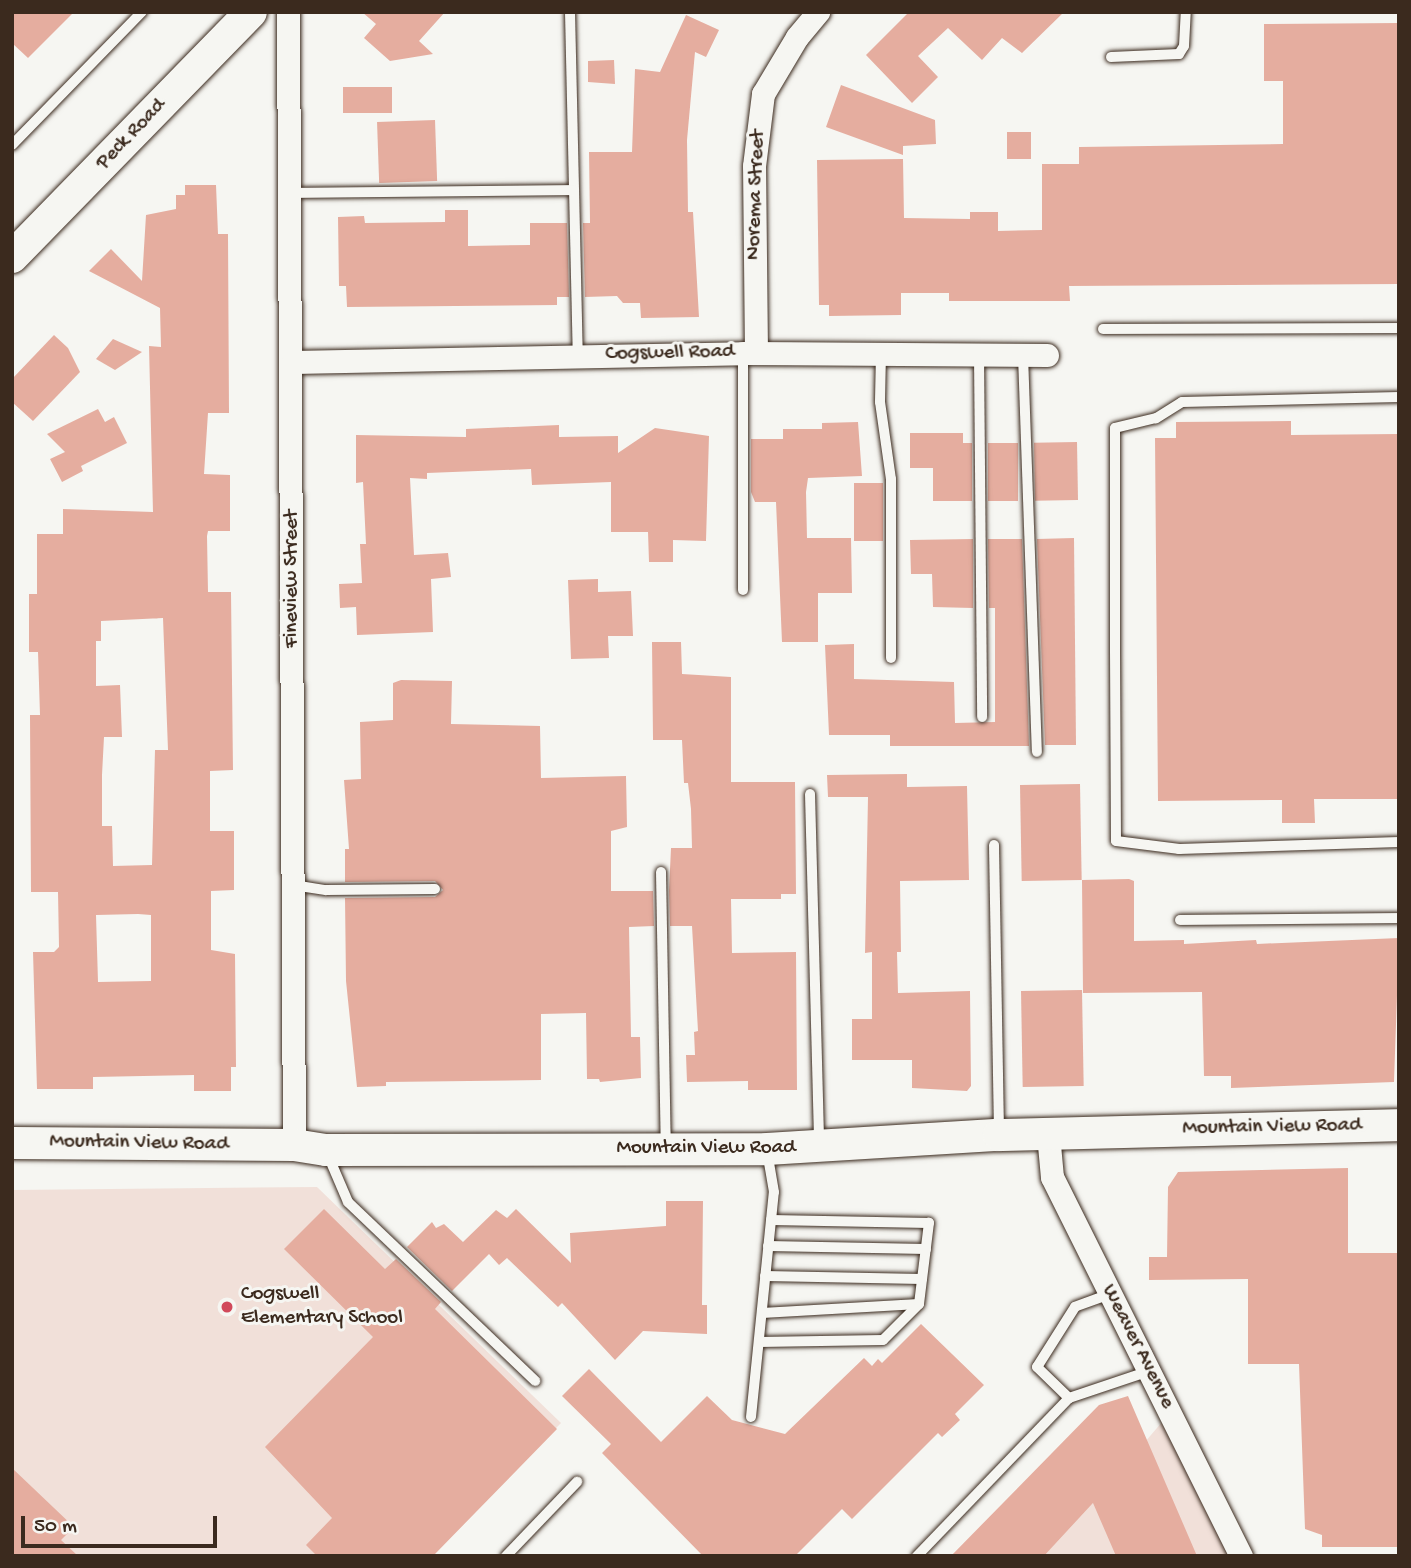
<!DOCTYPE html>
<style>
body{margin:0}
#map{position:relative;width:1411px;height:1568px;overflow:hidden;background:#f6f6f2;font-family:"Gochi Hand",sans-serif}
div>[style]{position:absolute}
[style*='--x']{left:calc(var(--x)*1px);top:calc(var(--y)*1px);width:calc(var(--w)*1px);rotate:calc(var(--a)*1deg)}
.built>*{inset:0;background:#f1e0d9}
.building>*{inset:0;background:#e5ad9f;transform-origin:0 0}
.roads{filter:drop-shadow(0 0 2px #3b2a1e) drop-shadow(0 0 2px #3b2a1e)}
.lane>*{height:10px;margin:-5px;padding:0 5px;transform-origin:5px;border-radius:5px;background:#f6f6f2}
.street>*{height:23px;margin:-11.5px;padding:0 11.5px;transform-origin:11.5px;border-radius:11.5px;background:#f6f6f2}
.secondary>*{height:32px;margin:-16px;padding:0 16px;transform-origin:16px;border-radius:16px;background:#f6f6f2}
.dots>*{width:19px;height:19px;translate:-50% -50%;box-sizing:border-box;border:4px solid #f6f6f2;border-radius:50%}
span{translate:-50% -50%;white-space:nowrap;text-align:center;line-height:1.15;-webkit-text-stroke:6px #f6f6f2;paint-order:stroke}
.street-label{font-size:21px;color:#3b2a1e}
.poi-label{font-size:21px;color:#3b2a1e}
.left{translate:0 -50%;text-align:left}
.frame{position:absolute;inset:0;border:14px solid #3b2a1e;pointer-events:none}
.scale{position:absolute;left:21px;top:1516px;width:196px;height:32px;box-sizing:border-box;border:4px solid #3b2a1e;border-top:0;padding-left:9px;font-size:21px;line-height:24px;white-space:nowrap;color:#3b2a1e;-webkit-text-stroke:5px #f6f6f2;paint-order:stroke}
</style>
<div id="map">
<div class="built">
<i style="clip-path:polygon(317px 1187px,561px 1423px,433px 1556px,12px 1556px,12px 1190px)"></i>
<i style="clip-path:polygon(1168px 1415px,1236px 1556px,1044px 1556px,1093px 1503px)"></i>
</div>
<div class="building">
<i style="clip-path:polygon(12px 12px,74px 12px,28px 58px,12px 43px)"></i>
<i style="clip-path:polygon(362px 12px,445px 12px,419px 41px,433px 54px,390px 61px,364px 38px,376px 24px)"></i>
<i style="clip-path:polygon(909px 12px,1064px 12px,1022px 53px,1002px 38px,982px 60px,948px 28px,918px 56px,938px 77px,912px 103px,866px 55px)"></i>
<i style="clip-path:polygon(686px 15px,719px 30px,706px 57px,695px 52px,687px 140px,688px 212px,693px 212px,699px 317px,641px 318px,640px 303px,623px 303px,617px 296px,585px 297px,583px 223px,590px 223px,589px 152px,632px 152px,635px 69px,660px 72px)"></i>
<i style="clip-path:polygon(1399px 23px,1399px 284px,1069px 286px,1070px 301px,949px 301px,949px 293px,901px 293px,901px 315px,829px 316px,829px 305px,819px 305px,817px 160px,903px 159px,904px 218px,970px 219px,970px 212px,998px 212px,998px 231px,1042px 230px,1042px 164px,1079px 164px,1079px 147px,1283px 144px,1283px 81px,1264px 81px,1264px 24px)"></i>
<i style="clip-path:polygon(614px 60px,615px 84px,588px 82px,588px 61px)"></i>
<i style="clip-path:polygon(841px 85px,935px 120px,936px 144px,903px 146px,903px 155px,826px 127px)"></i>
<i style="left:392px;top:87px;width:26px;height:49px;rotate:90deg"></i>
<i style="left:435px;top:120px;width:61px;height:58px;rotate:88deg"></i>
<i style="left:1007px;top:132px;width:24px;height:27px"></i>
<i style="clip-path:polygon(evenodd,185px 185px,216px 185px,218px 234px,228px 234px,229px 413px,208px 413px,204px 474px,230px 475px,230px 531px,208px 531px,207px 536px,208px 592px,231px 592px,233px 770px,210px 771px,210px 831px,234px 831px,234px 890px,211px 891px,211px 950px,235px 954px,236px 1067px,231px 1067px,231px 1091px,194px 1091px,194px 1075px,93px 1077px,93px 1089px,37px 1089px,33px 952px,54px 952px,59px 947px,58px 892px,31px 892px,30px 715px,40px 715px,38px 652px,29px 652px,29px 594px,37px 594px,37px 534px,63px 534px,63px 509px,153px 512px,149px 346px,161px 347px,160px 308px,89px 271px,111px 249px,142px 281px,146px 215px,176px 209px,176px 195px,185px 195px,185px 185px,163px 618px,168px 750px,155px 750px,152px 865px,113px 866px,112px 826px,102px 826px,102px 775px,104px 737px,122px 737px,120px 685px,96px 686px,96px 641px,101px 641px,101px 621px,163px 618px,185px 185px,138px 914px,151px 915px,151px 981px,98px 982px,96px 915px,138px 914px)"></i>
<i style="clip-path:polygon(445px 210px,468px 210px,468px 246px,530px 245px,530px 223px,567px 223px,569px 297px,557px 297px,557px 305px,347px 307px,346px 286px,339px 286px,338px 217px,364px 216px,365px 223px,445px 222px)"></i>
<i style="clip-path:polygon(54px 335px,68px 348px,80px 372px,33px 421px,12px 402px,12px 379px)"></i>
<i style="clip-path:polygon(113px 339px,142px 352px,115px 370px,96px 359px)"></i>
<i style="clip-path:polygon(98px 409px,105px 422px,114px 417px,127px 443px,81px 466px,83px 471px,62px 482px,50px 459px,65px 452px,47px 434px)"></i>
<i style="clip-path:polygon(1291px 421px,1291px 435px,1399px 434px,1399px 799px,1314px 799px,1315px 823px,1282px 823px,1282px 800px,1158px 801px,1155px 438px,1176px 438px,1176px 422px)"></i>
<i style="clip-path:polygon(858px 422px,862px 476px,808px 478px,806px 492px,807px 538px,851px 538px,852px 593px,818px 593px,818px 642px,782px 642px,776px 502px,755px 502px,751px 492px,751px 439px,783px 439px,783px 429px,822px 429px,822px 423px)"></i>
<i style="clip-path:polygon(559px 425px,559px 437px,618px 436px,618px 453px,655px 428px,709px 436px,706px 541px,673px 540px,673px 562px,649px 562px,648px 532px,611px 532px,611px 482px,532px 485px,531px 469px,427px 473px,427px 479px,410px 478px,414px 555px,448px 553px,451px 577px,431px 579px,433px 632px,357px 635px,356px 607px,340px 608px,339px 584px,362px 583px,360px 544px,366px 544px,363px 482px,356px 483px,356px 435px,466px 437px,466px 429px)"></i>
<i style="clip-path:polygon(910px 433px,963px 433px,963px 443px,972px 443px,972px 501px,933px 501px,933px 468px,910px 468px)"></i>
<i style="left:1077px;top:442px;width:58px;height:43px;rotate:89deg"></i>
<i style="left:988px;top:443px;width:30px;height:58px"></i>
<i style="left:883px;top:483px;width:58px;height:29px;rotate:90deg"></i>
<i style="clip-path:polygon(1074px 538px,1076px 745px,1045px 745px,1037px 539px)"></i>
<i style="clip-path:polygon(973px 539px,973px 608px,933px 607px,932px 574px,911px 574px,910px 540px)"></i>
<i style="clip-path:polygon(988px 539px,1022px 539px,1029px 746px,890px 746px,890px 735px,829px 735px,825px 645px,854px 644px,854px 679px,954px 682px,955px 723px,995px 722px,995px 608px,989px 608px)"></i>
<i style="clip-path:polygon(598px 579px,598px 592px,631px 591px,633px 636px,608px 636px,609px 658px,571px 659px,568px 580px)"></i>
<i style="clip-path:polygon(652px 642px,681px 642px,682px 674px,731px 677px,731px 782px,795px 782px,796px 894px,781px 894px,781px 899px,731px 899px,732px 953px,796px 952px,797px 1090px,748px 1090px,748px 1081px,687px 1082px,686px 1055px,695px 1055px,694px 1032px,698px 1031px,692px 926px,670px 926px,669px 891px,671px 848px,692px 848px,691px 809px,688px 783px,684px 783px,682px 740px,653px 740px)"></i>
<i style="clip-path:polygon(401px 680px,452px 681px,451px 724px,540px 726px,541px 778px,626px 776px,627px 827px,611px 831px,611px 891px,653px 891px,654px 926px,629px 927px,631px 1037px,640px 1037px,641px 1078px,600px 1082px,599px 1079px,587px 1079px,586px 1013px,541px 1014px,541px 1080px,386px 1082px,386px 1086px,357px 1087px,346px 981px,345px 898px,435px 897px,443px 890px,435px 881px,345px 882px,345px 849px,349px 849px,344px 780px,361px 779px,360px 722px,393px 720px,393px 683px)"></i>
<i style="clip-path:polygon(907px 774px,907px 787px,967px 786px,969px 880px,900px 881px,901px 952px,897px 952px,898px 993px,970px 991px,971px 1086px,967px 1091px,912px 1088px,912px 1060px,852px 1060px,852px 1019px,872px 1019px,872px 952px,865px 953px,868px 797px,828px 797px,827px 775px)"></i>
<i style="left:1080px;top:784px;width:96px;height:60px;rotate:89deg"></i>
<i style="clip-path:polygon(1129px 879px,1134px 881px,1134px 941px,1184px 940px,1184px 944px,1256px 940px,1257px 944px,1399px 938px,1394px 1082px,1231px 1088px,1231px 1076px,1204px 1076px,1202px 992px,1083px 993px,1082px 880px)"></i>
<i style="left:1082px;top:990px;width:96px;height:61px;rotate:89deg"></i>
<i style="clip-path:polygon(1348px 1168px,1348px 1253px,1399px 1253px,1399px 1547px,1322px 1547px,1322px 1535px,1305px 1529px,1299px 1364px,1248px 1364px,1248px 1279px,1149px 1280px,1149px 1257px,1167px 1257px,1168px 1187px,1178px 1172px)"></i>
<i style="clip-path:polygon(666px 1201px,703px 1201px,702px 1305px,707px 1305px,707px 1334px,643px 1331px,615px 1360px,562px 1303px,558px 1307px,507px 1258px,499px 1265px,489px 1254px,452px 1291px,407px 1247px,432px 1222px,436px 1228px,444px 1224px,463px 1242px,496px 1210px,507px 1218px,516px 1209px,571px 1263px,570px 1233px,666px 1226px)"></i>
<i style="clip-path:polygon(324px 1209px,385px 1269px,396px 1259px,441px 1302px,435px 1309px,557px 1429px,433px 1556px,317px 1556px,306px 1545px,332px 1518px,265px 1447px,373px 1337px,284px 1249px)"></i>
<i style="clip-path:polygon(921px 1324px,984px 1385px,955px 1414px,960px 1420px,942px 1437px,938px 1433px,852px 1519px,842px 1509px,795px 1556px,703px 1556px,602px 1453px,611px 1444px,562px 1396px,589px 1369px,661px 1442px,707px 1396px,732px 1420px,785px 1434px,864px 1358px,872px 1366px,878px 1359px,882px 1363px)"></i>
<i style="clip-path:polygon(1128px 1396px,1197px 1556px,1116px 1556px,1093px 1503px,1044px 1556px,951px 1556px,1099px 1405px)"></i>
<i style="clip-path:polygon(12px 1468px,74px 1527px,61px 1540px,78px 1556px,12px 1556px)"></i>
</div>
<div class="roads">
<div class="lane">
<i style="--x:570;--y:12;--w:343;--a:88.7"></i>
<i style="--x:1111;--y:57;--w:68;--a:-2.5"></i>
<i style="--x:1179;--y:54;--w:9;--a:-58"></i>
<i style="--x:1184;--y:46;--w:34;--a:-87"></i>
<i style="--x:12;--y:145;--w:186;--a:-45.7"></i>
<i style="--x:291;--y:193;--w:283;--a:-0.6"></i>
<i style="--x:1103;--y:329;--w:296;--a:-0.2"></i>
<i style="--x:743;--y:353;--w:237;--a:90"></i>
<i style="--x:881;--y:353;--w:49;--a:91.2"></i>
<i style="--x:880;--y:402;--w:78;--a:81.9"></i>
<i style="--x:891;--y:479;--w:179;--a:90"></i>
<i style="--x:979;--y:354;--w:363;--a:89.5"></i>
<i style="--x:1023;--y:355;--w:397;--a:88"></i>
<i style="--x:1399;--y:397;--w:217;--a:178.7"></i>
<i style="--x:1182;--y:402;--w:31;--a:148"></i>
<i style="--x:1156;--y:418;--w:42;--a:166.3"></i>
<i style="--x:1115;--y:428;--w:223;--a:90"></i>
<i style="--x:1115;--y:651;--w:190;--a:89.7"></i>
<i style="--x:1116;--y:841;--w:64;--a:7.2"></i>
<i style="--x:1179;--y:849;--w:220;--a:-1.8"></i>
<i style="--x:810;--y:794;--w:348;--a:88.5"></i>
<i style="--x:994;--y:845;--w:287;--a:89"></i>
<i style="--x:661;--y:872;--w:275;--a:89"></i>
<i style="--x:293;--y:885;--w:33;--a:9"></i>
<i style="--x:326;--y:890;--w:109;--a:-0.5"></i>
<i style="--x:1180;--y:920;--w:219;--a:-0.5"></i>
<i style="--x:327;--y:1153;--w:53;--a:66.8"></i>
<i style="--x:348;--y:1202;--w:259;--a:43.7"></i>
<i style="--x:768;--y:1246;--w:158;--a:1.1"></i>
<i style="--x:765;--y:1276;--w:157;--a:1.1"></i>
<i style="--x:1110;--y:1294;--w:37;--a:160"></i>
<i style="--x:1075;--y:1307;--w:71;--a:122.3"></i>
<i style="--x:1037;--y:1367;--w:45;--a:44.1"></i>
<i style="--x:1069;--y:1398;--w:84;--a:-18.6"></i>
<i style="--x:762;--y:1313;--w:157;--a:-3.3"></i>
<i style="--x:759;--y:1342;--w:124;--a:-0.9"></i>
<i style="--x:883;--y:1340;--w:51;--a:-45"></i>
<i style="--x:919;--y:1304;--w:82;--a:-83"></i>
<i style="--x:929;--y:1223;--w:158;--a:-178.9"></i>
<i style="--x:751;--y:1417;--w:226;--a:-84.2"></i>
<i style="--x:774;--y:1192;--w:42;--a:-99.7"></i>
<i style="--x:506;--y:1556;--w:103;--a:-46.2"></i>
<i style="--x:917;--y:1556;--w:219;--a:-46.1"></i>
</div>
<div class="street">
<i style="--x:288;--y:12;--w:1133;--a:89.7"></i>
<i style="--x:756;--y:353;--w:187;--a:-90.6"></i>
<i style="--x:754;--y:166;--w:73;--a:-82.9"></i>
<i style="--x:763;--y:94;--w:66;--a:-59.2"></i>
<i style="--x:797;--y:37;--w:33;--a:-50"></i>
<i style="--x:293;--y:362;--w:450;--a:-1.1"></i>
<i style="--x:743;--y:353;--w:304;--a:0.4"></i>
<i style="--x:1048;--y:1134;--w:43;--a:84.7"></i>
<i style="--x:1052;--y:1177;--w:424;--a:63.5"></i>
</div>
<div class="secondary">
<i style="--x:12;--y:257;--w:342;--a:-45.7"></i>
<i style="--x:12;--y:1143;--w:282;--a:0.4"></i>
<i style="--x:294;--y:1145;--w:32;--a:9"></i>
<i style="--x:326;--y:1150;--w:441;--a:-0.1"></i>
<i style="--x:767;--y:1149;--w:232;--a:-3.5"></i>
<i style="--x:999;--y:1135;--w:400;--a:-1.4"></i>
</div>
</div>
<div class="dots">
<i style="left:227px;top:1307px;background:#d1495b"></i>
</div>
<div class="street-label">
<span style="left:132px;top:135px;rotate:-46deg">Peck Road</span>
<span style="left:757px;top:195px;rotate:-88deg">Norema Street</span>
<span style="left:670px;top:354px;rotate:-1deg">Cogswell Road</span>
<span style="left:293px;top:579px;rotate:-90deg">Fineview Street</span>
<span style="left:1272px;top:1128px;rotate:-1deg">Mountain View Road</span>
<span style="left:139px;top:1144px;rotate:1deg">Mountain View Road</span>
<span style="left:706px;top:1149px">Mountain View Road</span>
<span style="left:1137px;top:1347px;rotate:63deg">Weaver Avenue</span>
</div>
<div class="poi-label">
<span class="left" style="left:241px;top:1307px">Cogswell<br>Elementary School</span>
</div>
<div class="frame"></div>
<div class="scale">50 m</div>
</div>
